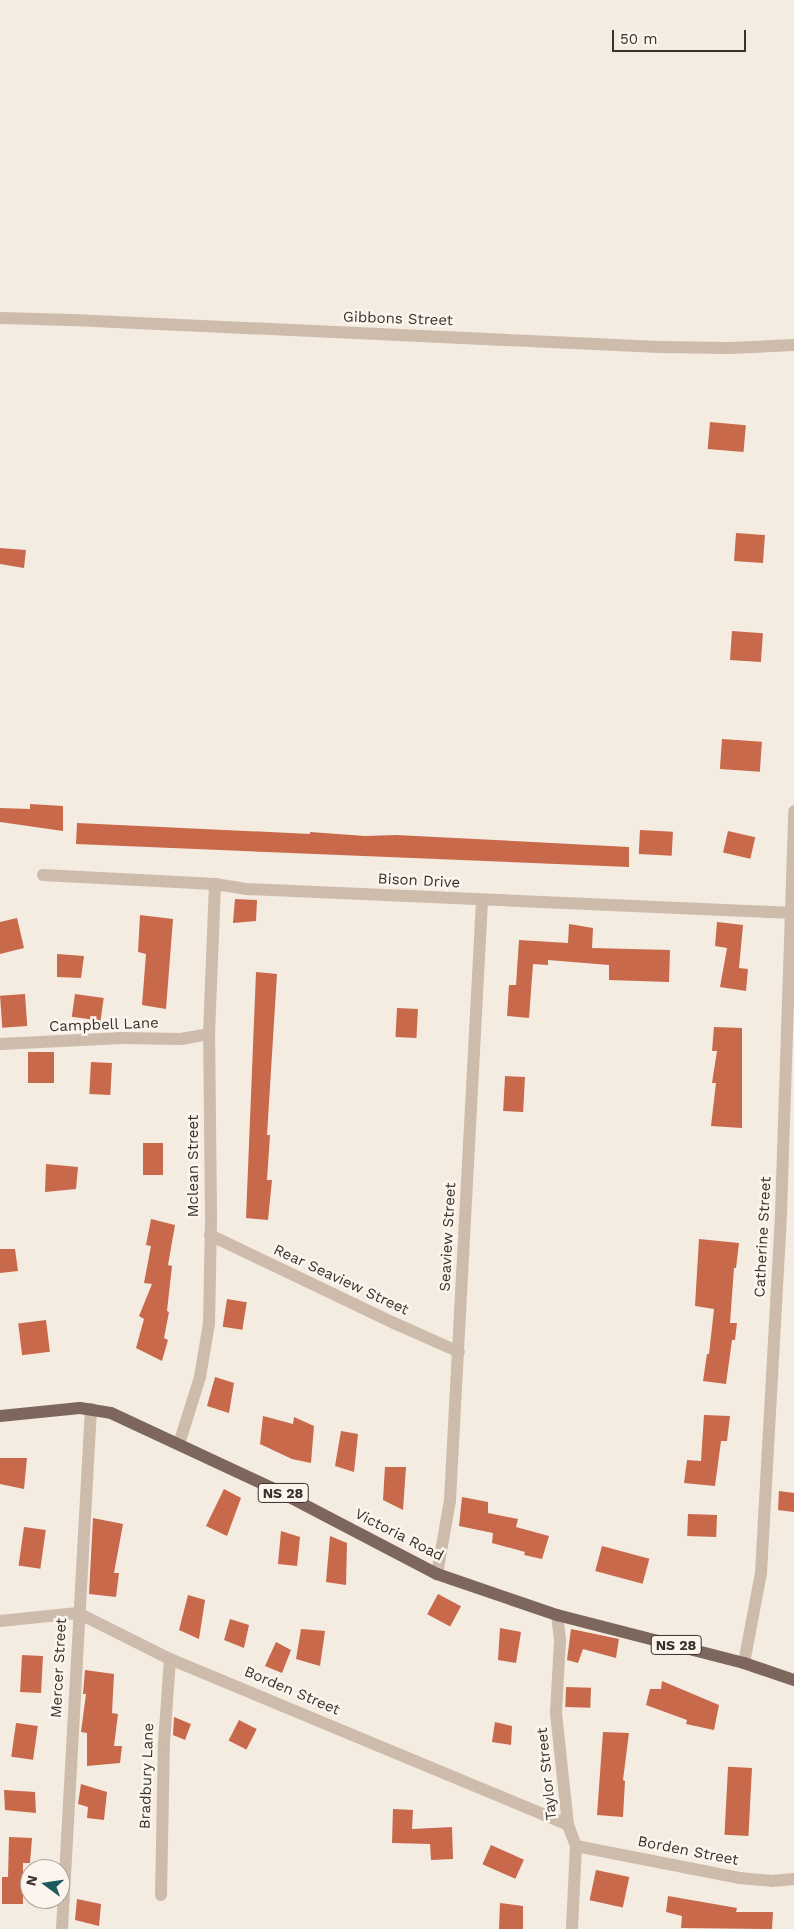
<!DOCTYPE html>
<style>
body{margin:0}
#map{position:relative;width:794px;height:1929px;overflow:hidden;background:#f4ebe1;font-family:"Work Sans",sans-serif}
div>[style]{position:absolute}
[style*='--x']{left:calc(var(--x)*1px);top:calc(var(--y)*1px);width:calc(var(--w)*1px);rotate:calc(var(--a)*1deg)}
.building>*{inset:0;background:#c8694b;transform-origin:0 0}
.street>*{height:12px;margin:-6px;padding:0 6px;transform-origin:6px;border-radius:6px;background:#cdbbac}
.primary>*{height:12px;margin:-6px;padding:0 6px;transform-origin:6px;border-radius:6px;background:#7d675c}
span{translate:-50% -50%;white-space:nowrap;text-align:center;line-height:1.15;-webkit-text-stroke:5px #fbf5ee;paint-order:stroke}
.shield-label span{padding:1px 4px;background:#fbf5ee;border:1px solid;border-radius:4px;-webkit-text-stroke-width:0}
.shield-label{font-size:14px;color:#3b302b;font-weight:700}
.street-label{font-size:15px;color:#3b302b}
.north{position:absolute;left:20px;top:1859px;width:50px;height:50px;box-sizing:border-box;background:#fbf5ee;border:1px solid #aea6a0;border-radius:50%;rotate:284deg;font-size:14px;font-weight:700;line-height:20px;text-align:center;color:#3b302b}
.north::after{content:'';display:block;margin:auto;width:18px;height:22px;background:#1f5a5e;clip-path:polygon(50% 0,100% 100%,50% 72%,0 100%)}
.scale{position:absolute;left:612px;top:30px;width:134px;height:22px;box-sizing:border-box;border:2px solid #3b302b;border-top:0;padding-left:6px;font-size:15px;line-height:18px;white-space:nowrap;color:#3b302b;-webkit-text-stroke:4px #fbf5ee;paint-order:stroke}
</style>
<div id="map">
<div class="building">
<i style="left:710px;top:422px;width:36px;height:27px;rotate:5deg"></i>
<i style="left:736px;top:533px;width:29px;height:28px;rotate:4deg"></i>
<i style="clip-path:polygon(0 548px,26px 550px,24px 568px,0 564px)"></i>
<i style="left:732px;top:631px;width:31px;height:29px;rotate:4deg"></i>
<i style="left:722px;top:739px;width:40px;height:30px;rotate:4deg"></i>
<i style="clip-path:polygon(30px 804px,63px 806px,63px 831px,0 822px,0 808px,30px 809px)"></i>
<i style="clip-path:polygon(77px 823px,310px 834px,310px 832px,365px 836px,396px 835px,629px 847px,629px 867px,76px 844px)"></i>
<i style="left:640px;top:830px;width:33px;height:24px;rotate:3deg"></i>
<i style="left:728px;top:831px;width:28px;height:22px;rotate:13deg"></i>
<i style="clip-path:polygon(235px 899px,257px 900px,256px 921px,233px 923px)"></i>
<i style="clip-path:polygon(140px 915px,173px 919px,166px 1009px,142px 1005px,146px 954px,138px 952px)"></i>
<i style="clip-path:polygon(17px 918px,24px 948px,0 954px,0 922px)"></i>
<i style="clip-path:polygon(717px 922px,743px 925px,739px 968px,748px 969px,746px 991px,720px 987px,727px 948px,715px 946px)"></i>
<i style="clip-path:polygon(569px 924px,593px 928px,592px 948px,670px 950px,669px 982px,609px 980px,609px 965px,548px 960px,548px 965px,533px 964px,529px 1018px,507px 1016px,509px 985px,516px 985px,519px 940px,568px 943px)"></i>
<i style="clip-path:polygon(57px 954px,84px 956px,81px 978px,57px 977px)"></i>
<i style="clip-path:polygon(256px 972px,277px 974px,267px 1135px,270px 1135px,267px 1180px,272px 1180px,268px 1220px,246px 1218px)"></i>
<i style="left:25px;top:994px;width:32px;height:25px;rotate:86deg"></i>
<i style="left:75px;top:994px;width:29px;height:23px;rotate:8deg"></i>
<i style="left:397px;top:1008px;width:21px;height:29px;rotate:3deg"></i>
<i style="clip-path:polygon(714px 1027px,742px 1028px,742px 1128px,711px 1126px,716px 1083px,712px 1083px,717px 1051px,712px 1051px)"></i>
<i style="left:28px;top:1052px;width:26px;height:31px"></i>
<i style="left:91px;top:1062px;width:21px;height:32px;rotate:3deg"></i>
<i style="left:505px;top:1076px;width:20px;height:35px;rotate:3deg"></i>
<i style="left:143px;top:1143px;width:20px;height:32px"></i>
<i style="clip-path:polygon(46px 1164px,78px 1167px,76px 1189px,45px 1192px)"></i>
<i style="clip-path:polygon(151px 1219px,175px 1225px,168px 1265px,172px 1266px,167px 1311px,169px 1312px,164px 1338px,168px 1340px,162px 1361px,136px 1348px,144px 1319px,139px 1316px,152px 1284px,144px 1283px,151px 1246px,146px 1245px)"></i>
<i style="clip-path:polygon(699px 1239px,739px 1243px,736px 1268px,734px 1268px,730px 1323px,737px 1323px,735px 1340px,732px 1340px,726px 1384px,703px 1381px,707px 1354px,709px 1354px,714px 1309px,695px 1306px)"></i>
<i style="clip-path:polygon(0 1249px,15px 1249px,18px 1271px,0 1273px)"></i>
<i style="left:227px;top:1299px;width:20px;height:28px;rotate:9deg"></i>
<i style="left:46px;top:1320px;width:32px;height:28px;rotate:83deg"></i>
<i style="clip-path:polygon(215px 1377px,234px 1383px,229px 1413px,207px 1406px)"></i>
<i style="clip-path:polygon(704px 1415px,730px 1416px,727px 1441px,721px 1441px,715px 1486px,684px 1483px,687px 1460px,701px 1461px)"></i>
<i style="clip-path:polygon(263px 1416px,293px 1424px,294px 1417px,314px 1426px,311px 1463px,292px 1459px,260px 1444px)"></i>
<i style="clip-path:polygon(341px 1431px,358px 1434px,354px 1472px,335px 1466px)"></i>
<i style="clip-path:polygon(0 1458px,27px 1458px,24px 1489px,0 1484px)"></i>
<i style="clip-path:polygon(385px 1467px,406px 1467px,403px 1510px,383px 1500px)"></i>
<i style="clip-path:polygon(224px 1489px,241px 1498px,227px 1536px,206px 1526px)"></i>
<i style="clip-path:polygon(779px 1491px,794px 1493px,794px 1512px,778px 1510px)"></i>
<i style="clip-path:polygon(462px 1497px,488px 1502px,488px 1513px,518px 1519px,516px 1527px,549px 1536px,542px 1559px,524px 1555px,525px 1552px,492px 1543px,493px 1533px,459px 1526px)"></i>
<i style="left:688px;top:1514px;width:29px;height:22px;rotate:2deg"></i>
<i style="clip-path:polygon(93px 1518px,123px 1524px,114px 1573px,119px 1573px,116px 1597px,89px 1594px)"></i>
<i style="left:24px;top:1527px;width:22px;height:39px;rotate:8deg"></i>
<i style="clip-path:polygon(281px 1531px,300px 1537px,297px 1566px,278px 1564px)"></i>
<i style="clip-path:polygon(330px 1536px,347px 1543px,346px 1585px,326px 1582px)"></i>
<i style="left:602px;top:1546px;width:49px;height:26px;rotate:15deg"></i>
<i style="left:438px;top:1594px;width:26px;height:23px;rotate:28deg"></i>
<i style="clip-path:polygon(188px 1595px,205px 1600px,199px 1639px,179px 1630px)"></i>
<i style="clip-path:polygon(230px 1619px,249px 1625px,244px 1648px,224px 1640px)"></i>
<i style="clip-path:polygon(500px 1628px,521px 1632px,516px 1663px,498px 1660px)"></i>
<i style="clip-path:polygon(301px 1629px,325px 1631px,320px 1666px,296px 1659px)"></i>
<i style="clip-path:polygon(571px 1629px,619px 1639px,616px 1658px,583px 1649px,578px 1663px,567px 1660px)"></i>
<i style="clip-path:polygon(276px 1642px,291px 1650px,282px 1673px,265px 1666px)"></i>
<i style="left:22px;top:1655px;width:21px;height:37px;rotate:3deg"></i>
<i style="clip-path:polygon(85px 1670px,114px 1674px,112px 1713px,118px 1714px,114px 1746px,122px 1746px,120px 1763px,87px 1766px,87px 1733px,81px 1732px,86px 1694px,83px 1694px)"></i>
<i style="clip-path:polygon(662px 1681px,719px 1705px,714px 1730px,686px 1724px,687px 1720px,646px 1705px,650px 1689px,661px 1689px)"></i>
<i style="left:566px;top:1687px;width:25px;height:20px;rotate:2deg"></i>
<i style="clip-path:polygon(174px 1717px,191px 1724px,185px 1740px,173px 1735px)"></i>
<i style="left:239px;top:1720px;width:20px;height:23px;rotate:27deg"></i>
<i style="clip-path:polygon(495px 1722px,512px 1726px,511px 1745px,492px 1742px)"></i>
<i style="left:16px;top:1723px;width:22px;height:34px;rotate:8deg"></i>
<i style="clip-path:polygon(603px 1732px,629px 1733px,623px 1780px,625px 1781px,623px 1817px,597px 1815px)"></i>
<i style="left:752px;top:1768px;width:68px;height:24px;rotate:93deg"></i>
<i style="clip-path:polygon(81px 1784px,107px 1792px,104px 1820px,87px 1818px,88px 1807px,78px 1804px)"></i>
<i style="clip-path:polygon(4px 1790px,35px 1792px,36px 1813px,5px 1810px)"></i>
<i style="clip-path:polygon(393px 1809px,413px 1810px,412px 1829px,452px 1827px,453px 1859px,431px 1860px,430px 1844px,392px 1843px)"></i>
<i style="clip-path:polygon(9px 1837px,32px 1838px,30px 1863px,23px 1863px,23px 1904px,2px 1904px,2px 1877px,8px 1877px)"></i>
<i style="left:491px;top:1845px;width:36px;height:21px;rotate:24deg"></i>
<i style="left:596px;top:1870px;width:34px;height:31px;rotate:12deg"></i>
<i style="clip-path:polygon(668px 1896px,737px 1908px,736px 1912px,773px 1912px,772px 1929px,681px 1928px,682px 1916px,666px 1912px)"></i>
<i style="clip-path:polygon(77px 1899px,101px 1904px,99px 1926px,75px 1920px)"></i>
<i style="clip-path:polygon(500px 1903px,523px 1906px,523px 1929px,499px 1929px)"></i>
</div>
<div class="street">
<i style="--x:0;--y:318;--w:72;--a:1.6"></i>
<i style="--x:72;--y:320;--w:588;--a:2.63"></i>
<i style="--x:659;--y:347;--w:70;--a:0.8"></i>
<i style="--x:729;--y:348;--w:65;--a:-2.6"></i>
<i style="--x:43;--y:875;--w:172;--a:3"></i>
<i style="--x:215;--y:884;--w:31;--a:9"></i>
<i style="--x:246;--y:889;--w:549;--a:2.51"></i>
<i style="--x:0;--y:1044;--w:122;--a:-2.8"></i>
<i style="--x:122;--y:1038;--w:59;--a:1"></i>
<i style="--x:181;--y:1039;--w:28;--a:-10"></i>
<i style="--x:210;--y:1235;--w:204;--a:25.6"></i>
<i style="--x:394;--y:1323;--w:71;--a:24"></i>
<i style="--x:179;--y:1444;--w:70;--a:-72.6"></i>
<i style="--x:200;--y:1377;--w:54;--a:-80.4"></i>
<i style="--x:209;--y:1324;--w:109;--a:-88.9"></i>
<i style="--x:211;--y:1215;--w:181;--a:-90.6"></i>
<i style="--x:209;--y:1034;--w:150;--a:-87.7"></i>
<i style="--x:437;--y:1574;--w:75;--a:-80"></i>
<i style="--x:450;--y:1500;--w:600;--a:-86.94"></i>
<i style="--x:557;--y:1615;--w:26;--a:83"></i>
<i style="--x:560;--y:1641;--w:72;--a:93.2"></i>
<i style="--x:556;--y:1713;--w:113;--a:83.9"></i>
<i style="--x:568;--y:1825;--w:22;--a:69"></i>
<i style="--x:576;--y:1846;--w:83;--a:92.8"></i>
<i style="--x:0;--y:1621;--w:78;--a:-5.9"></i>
<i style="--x:78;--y:1613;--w:103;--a:26.6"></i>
<i style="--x:170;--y:1659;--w:431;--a:22.6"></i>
<i style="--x:744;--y:1663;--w:92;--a:-79.3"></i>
<i style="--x:761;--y:1573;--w:361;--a:-86.8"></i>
<i style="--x:781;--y:1213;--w:402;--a:-88.1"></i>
<i style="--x:576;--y:1846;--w:166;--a:11.1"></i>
<i style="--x:739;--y:1878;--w:33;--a:5"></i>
<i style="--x:772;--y:1881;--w:22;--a:-5"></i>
<i style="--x:161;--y:1895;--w:152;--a:-88.9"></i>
<i style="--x:164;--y:1743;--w:84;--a:-85.9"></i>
<i style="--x:62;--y:1929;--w:521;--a:-86.81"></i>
</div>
<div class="primary">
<i style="--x:0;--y:1416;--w:80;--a:-5.7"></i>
<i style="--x:80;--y:1408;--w:31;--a:9"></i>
<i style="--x:111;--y:1413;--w:184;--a:25"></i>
<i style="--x:278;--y:1491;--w:179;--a:27.6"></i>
<i style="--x:437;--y:1574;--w:127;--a:18.9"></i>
<i style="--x:557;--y:1615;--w:193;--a:14.4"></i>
<i style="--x:744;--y:1663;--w:53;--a:18.8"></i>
</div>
<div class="shield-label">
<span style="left:283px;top:1493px">NS 28</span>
<span style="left:676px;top:1645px">NS 28</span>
</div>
<div class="street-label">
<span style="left:398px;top:319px;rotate:2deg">Gibbons Street</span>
<span style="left:419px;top:881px;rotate:3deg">Bison Drive</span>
<span style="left:104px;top:1025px;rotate:-2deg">Campbell Lane</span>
<span style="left:194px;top:1166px;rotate:-90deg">Mclean Street</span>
<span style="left:448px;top:1237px;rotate:-87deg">Seaview Street</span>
<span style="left:763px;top:1237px;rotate:-87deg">Catherine Street</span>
<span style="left:341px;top:1280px;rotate:25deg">Rear Seaview Street</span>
<span style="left:399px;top:1535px;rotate:27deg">Victoria Road</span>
<span style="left:59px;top:1668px;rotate:-87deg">Mercer Street</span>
<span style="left:292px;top:1691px;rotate:23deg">Borden Street</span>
<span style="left:547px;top:1774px;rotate:-96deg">Taylor Street</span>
<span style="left:147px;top:1776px;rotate:-88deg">Bradbury Lane</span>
<span style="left:688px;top:1851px;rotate:11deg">Borden Street</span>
</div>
<div class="north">N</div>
<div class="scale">50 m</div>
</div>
